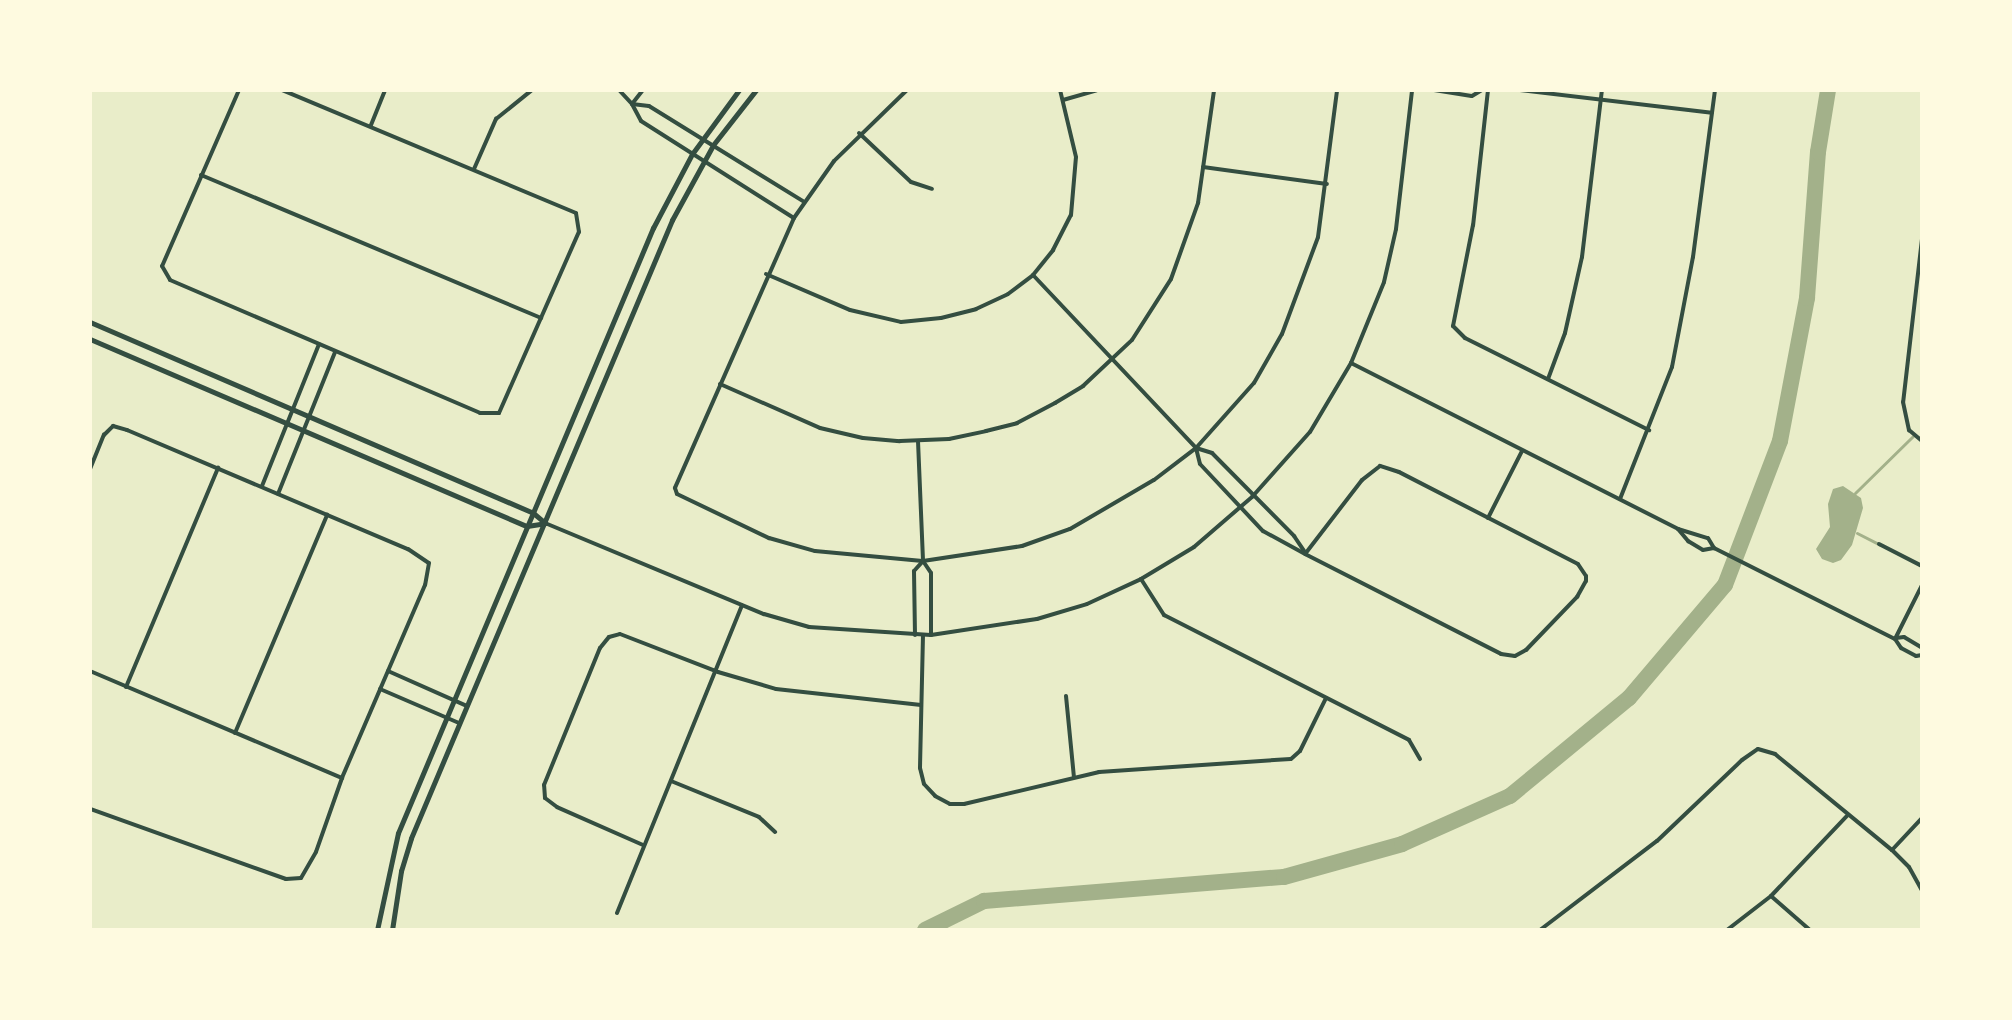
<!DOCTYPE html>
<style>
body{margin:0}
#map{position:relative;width:2012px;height:1020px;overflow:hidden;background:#e9edc9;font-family:Commissioner,sans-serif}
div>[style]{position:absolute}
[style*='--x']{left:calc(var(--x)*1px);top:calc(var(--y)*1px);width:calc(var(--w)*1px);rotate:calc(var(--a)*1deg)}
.water>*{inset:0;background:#a3b18a}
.stream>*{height:3px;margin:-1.5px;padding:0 1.5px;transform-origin:1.5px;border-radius:1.5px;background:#a3b18a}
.river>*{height:16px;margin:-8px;padding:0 8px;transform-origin:8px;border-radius:8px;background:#a3b18a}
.minor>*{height:4px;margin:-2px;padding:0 2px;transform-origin:2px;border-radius:2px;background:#344e41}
.tertiary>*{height:5px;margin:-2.5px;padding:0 2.5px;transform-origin:2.5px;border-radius:2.5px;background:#344e41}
span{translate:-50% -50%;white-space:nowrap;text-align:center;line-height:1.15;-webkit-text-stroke:6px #fefae0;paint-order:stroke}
.frame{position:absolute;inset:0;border:92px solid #fefae0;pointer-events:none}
</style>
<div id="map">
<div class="water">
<i style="clip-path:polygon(1843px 486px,1861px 498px,1863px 508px,1852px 545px,1841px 560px,1833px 563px,1822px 559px,1816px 549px,1830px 527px,1828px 504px,1833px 489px)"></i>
</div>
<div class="stream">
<i style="--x:1855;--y:493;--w:81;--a:-44.5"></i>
<i style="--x:1857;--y:533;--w:25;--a:27"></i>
</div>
<div class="river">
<i style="--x:925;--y:930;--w:66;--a:-26.2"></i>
<i style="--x:984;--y:901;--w:301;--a:-4.6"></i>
<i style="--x:1284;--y:877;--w:123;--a:-15.6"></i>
<i style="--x:1402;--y:844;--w:118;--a:-24"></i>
<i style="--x:1510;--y:796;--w:154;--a:-39.5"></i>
<i style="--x:1629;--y:698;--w:148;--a:-49.7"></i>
<i style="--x:1725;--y:585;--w:154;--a:-69.1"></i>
<i style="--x:1780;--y:441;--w:146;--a:-79.3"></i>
<i style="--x:1807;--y:298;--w:146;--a:-85.7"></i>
<i style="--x:1818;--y:152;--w:63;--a:-80.8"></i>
</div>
<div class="minor">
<i style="--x:239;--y:90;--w:192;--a:113.6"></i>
<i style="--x:162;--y:266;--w:16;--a:60"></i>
<i style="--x:170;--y:280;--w:337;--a:23.2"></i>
<i style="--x:480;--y:413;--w:19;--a:0"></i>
<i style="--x:499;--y:413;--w:198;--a:-66.2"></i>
<i style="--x:579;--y:232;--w:19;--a:-99"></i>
<i style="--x:576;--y:213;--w:319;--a:-157.3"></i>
<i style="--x:619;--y:90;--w:19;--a:47"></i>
<i style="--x:632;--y:104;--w:19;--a:62"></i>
<i style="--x:641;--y:121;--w:181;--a:32.4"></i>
<i style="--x:907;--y:90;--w:102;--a:135.8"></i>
<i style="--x:834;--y:161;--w:70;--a:125.1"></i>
<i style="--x:794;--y:218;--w:295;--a:113.8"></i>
<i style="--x:675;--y:488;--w:6;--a:72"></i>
<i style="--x:677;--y:494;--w:102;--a:25.6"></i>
<i style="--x:769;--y:538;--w:48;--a:15.8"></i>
<i style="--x:815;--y:551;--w:108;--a:5.3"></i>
<i style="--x:923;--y:561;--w:100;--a:-8.6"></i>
<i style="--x:1022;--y:546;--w:51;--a:-19.5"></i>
<i style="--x:1070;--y:529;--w:97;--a:-30.3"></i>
<i style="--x:1154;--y:480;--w:53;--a:-37.3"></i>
<i style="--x:1196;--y:448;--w:87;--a:-48.3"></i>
<i style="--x:1254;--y:383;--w:56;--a:-60.3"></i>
<i style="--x:1282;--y:334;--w:103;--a:-69.6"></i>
<i style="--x:1318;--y:237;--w:148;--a:-82.6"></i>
<i style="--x:1434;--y:90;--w:38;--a:9"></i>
<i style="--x:1472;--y:96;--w:12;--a:-31"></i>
<i style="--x:1488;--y:90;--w:136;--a:96.3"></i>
<i style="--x:1473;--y:225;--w:103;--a:101.2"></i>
<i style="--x:1453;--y:326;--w:17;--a:45"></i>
<i style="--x:1465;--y:338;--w:206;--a:26.6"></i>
<i style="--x:1520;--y:90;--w:193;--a:6.8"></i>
<i style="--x:1063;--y:100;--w:35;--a:-16"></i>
<i style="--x:632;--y:104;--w:17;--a:7"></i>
<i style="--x:649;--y:106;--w:181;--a:31.7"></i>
<i style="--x:632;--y:104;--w:18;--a:-52"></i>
<i style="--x:371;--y:125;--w:38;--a:-68"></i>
<i style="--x:859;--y:133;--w:71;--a:43.3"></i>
<i style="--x:911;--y:182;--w:22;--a:18"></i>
<i style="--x:1203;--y:167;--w:125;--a:7.8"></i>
<i style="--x:474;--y:169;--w:55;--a:-66.3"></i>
<i style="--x:496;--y:119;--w:46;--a:-38.9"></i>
<i style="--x:201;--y:175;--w:369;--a:22.8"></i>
<i style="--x:1922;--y:239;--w:164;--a:96.6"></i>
<i style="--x:1903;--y:402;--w:29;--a:78"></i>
<i style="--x:1909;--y:430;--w:17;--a:40"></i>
<i style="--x:766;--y:274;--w:91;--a:23.2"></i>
<i style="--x:850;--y:310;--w:52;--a:13.2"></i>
<i style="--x:901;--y:322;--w:40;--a:-5.7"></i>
<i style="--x:941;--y:318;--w:36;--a:-14"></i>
<i style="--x:976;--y:309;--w:35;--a:-25"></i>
<i style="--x:1008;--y:294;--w:31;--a:-37"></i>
<i style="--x:1033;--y:275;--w:32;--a:-51"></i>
<i style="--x:1053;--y:250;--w:39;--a:-63"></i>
<i style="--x:1071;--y:215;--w:58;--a:-85.1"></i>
<i style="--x:1076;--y:157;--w:69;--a:-103.4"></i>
<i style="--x:1033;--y:275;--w:238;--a:46.7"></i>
<i style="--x:1196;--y:448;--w:17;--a:17"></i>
<i style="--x:1212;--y:453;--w:117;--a:45.3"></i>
<i style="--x:1294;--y:536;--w:18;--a:56"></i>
<i style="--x:1351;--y:363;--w:367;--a:26.9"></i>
<i style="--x:1678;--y:529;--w:31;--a:17"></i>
<i style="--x:1708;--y:538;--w:12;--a:59"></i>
<i style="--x:1714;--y:548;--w:203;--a:26.7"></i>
<i style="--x:1895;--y:639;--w:11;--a:56"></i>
<i style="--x:1901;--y:648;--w:17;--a:28"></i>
<i style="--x:1916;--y:656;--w:6;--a:-9"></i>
<i style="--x:1548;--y:379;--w:49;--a:-69.7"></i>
<i style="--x:1565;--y:333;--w:78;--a:-77.4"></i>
<i style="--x:1582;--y:257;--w:168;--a:-83.2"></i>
<i style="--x:720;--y:384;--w:109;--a:23.7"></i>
<i style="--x:820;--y:428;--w:44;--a:13.1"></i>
<i style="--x:863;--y:438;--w:37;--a:5"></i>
<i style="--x:900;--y:441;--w:49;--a:-2.3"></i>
<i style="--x:949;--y:439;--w:38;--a:-12"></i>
<i style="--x:986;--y:431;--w:32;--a:-14"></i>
<i style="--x:1017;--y:423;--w:43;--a:-27.8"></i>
<i style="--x:1055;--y:403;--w:33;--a:-31"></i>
<i style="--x:1083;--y:386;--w:67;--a:-43.2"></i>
<i style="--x:1132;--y:340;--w:72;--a:-57.4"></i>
<i style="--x:1171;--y:279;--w:81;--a:-70.4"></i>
<i style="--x:1198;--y:203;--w:114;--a:-81.9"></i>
<i style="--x:918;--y:441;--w:120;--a:87.6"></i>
<i style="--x:923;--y:561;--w:14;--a:56"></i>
<i style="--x:931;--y:573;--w:62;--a:90"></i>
<i style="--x:1196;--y:448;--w:16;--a:76"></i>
<i style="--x:1200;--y:464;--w:92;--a:46.8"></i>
<i style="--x:1263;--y:531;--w:48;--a:28.7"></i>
<i style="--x:1305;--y:554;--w:220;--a:27"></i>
<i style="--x:1501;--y:654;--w:14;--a:8"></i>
<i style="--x:1515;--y:656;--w:13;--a:-29"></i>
<i style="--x:1526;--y:650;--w:74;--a:-46.1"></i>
<i style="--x:1577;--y:597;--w:18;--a:-61"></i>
<i style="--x:1586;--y:581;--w:5;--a:-90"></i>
<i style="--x:1586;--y:576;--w:14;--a:-124"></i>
<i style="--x:1578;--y:564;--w:201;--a:-152.8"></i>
<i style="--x:1399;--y:472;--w:20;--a:-162"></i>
<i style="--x:1380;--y:466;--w:23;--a:142"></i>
<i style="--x:1362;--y:480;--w:93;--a:127.6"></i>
<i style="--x:90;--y:469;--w:37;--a:-68"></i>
<i style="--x:104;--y:435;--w:13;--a:-45"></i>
<i style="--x:113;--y:426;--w:15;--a:16"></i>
<i style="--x:127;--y:430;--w:305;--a:23"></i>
<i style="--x:408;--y:549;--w:25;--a:34"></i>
<i style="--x:429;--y:563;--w:22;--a:100"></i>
<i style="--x:425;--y:585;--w:210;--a:113.3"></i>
<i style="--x:342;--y:778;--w:78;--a:109.4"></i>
<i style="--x:316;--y:852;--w:30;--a:120"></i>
<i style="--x:301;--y:878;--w:15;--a:176"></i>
<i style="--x:286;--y:879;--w:208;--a:-160.3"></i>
<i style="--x:262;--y:486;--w:153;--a:-68.1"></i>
<i style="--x:278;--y:494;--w:153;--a:-68.1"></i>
<i style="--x:1620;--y:499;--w:142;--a:-68.5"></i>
<i style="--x:1672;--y:367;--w:112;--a:-79.2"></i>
<i style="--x:1693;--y:257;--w:168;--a:-82.5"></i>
<i style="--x:1488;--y:518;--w:75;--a:-63.1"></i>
<i style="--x:545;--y:523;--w:237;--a:22.6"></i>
<i style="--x:764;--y:614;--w:47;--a:16.1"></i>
<i style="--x:809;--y:627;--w:122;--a:3.8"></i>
<i style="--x:931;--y:635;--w:107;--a:-8.6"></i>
<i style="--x:1037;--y:619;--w:52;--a:-16.7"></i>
<i style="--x:1087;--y:604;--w:60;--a:-24.8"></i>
<i style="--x:1141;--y:579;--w:62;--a:-31.1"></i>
<i style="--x:1194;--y:547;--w:77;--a:-40.8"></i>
<i style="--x:1252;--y:497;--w:87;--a:-48.3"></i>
<i style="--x:1310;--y:432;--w:80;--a:-59.3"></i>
<i style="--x:1351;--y:363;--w:87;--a:-67.8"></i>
<i style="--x:1384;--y:282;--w:54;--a:-77.2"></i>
<i style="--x:1396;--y:229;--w:140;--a:-83.4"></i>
<i style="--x:1678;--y:529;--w:16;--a:50"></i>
<i style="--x:1688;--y:541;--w:17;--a:31"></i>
<i style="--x:1703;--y:550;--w:11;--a:-10"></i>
<i style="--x:1879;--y:544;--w:48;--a:27.1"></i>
<i style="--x:1141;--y:579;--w:43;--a:57.4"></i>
<i style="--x:1164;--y:615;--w:275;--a:27"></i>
<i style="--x:1409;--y:740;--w:22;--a:60"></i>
<i style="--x:915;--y:635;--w:64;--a:-90.9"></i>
<i style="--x:914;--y:571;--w:13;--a:-48"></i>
<i style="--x:923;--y:635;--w:133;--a:91.3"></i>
<i style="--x:920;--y:768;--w:16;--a:76"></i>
<i style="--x:924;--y:784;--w:16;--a:47"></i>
<i style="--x:935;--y:796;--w:17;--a:28"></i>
<i style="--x:950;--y:804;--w:14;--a:0"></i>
<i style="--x:964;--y:804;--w:139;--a:-13.3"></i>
<i style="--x:1099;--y:772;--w:192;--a:-3.9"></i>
<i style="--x:1291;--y:759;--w:12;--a:-42"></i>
<i style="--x:1300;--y:751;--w:59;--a:-63.9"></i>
<i style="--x:1896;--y:638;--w:8;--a:-7"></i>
<i style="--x:1904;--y:637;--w:21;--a:31"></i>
<i style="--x:1895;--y:639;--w:60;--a:-63.4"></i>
<i style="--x:90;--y:671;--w:274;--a:23"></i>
<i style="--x:388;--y:671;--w:86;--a:23.9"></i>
<i style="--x:126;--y:687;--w:238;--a:-67.2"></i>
<i style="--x:380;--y:689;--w:86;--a:23.3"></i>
<i style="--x:1066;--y:696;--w:81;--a:84.4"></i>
<i style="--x:235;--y:733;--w:237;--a:-67.1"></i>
<i style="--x:671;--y:781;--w:95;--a:22.2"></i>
<i style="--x:759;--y:817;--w:22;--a:43"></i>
<i style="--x:643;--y:845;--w:94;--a:-156.2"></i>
<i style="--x:557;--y:807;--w:15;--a:-143"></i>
<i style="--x:545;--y:798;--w:13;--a:-94"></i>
<i style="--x:544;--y:785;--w:148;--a:-67.8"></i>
<i style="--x:600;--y:648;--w:14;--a:-51"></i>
<i style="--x:609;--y:637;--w:11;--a:-15"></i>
<i style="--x:620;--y:634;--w:105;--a:21.2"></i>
<i style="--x:718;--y:672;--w:60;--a:16.3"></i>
<i style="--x:776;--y:689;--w:146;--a:6.3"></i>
<i style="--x:1892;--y:850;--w:44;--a:-46.8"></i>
<i style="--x:1771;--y:896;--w:52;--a:41.1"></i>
<i style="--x:617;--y:913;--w:332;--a:-67.9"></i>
<i style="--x:1540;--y:930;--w:147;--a:-37.3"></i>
<i style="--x:1657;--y:841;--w:117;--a:-43.6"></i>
<i style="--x:1742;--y:760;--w:19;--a:-35"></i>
<i style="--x:1758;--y:749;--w:18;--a:16"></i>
<i style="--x:1775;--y:754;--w:151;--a:39.4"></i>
<i style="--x:1892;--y:850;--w:24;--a:45"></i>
<i style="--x:1909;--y:867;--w:26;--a:61"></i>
<i style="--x:1727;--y:930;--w:56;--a:-37.7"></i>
<i style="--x:1771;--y:896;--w:110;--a:-46.5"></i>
</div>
<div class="tertiary">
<i style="--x:90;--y:322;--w:481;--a:23.3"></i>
<i style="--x:532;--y:512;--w:17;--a:40"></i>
<i style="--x:90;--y:339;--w:475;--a:23.2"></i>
<i style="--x:527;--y:526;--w:18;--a:-9"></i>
<i style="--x:377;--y:930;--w:99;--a:-77.8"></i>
<i style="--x:398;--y:833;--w:657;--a:-67.15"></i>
<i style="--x:653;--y:228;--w:84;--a:-62.2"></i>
<i style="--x:692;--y:154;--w:79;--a:-53.7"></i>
<i style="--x:392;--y:930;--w:60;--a:-81.3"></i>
<i style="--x:401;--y:871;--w:34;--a:-73"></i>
<i style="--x:411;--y:838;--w:671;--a:-67.1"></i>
<i style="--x:672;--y:220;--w:85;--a:-61.3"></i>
<i style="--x:713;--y:145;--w:70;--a:-52"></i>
</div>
<div class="frame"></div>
</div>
